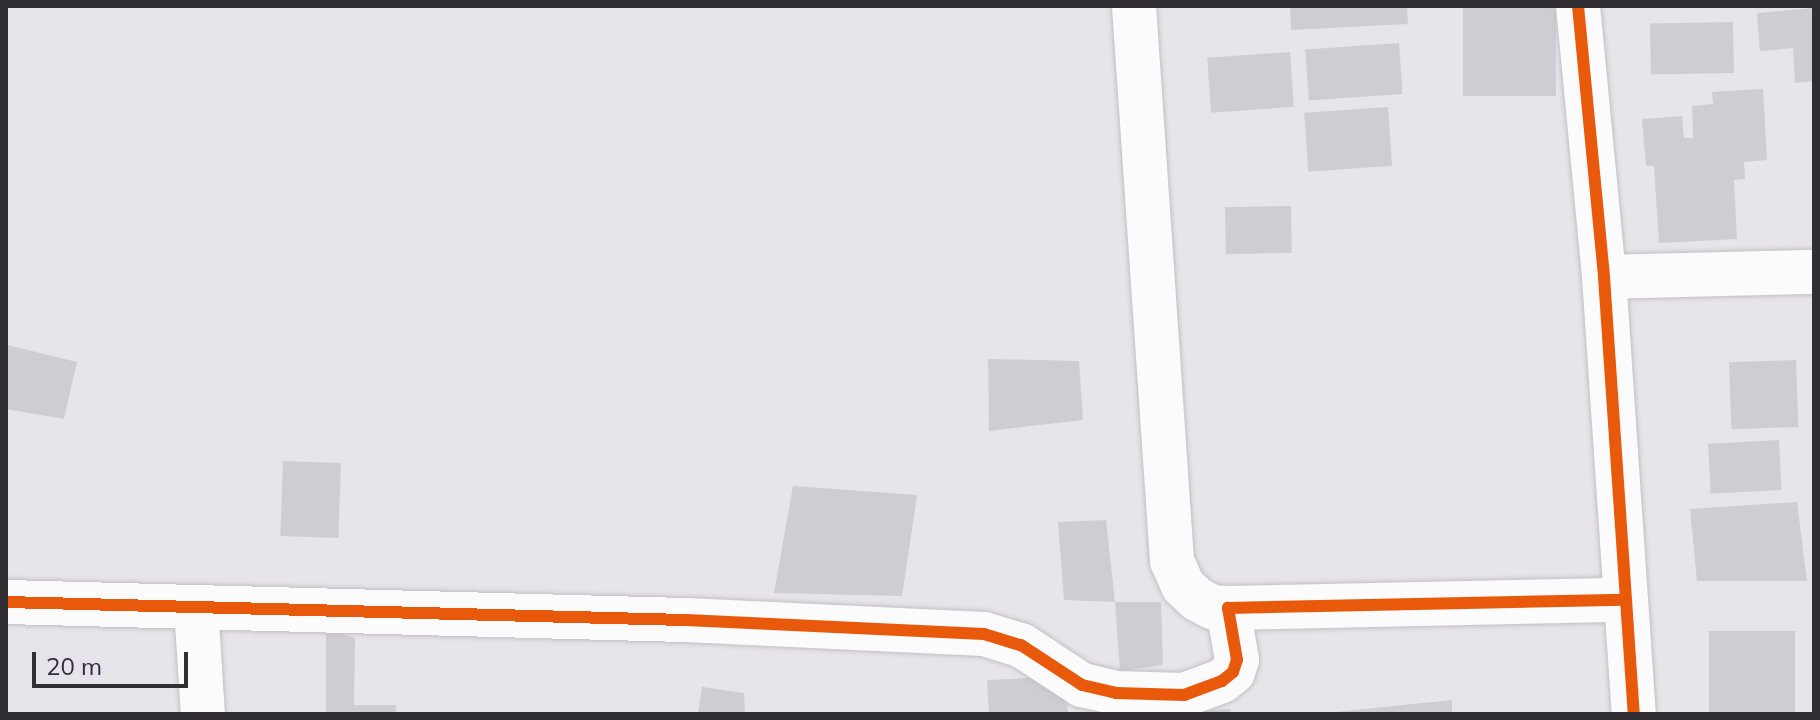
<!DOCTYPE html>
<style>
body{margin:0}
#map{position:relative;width:1820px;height:720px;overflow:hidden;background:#e7e4ea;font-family:Mulish,sans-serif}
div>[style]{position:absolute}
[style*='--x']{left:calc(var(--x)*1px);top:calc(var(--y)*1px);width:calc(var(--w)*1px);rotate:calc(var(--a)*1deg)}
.building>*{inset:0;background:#cfcdd3;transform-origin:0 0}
.roads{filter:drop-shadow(0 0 2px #c3c0c5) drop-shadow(0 0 2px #c3c0c5)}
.minor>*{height:44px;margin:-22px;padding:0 22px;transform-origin:22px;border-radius:22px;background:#fbfbfc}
.cycleway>*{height:12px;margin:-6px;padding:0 6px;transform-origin:6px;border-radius:6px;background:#e8590c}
span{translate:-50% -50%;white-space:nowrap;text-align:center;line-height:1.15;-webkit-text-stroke:6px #e7e0ee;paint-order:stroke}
.frame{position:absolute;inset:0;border:8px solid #312f34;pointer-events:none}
.scale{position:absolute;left:32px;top:652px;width:156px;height:36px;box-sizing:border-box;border:4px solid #312f34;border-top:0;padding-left:10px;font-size:24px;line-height:28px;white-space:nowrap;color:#312f34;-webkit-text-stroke:6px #e7e0ee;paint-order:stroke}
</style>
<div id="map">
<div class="building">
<i style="clip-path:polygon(1290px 6px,1407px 6px,1408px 24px,1291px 30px)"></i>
<i style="left:1463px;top:6px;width:93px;height:90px"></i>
<i style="clip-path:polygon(1814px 8px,1814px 81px,1795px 83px,1793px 48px,1760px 51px,1757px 13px)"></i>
<i style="left:1733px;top:22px;width:51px;height:83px;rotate:89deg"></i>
<i style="left:1399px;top:43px;width:51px;height:94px;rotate:86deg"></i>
<i style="left:1290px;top:52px;width:55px;height:83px;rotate:86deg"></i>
<i style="clip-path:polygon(1763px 89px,1767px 160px,1744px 162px,1745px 179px,1734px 180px,1737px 239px,1659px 243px,1654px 166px,1646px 166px,1642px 119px,1682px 116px,1684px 138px,1693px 138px,1692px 106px,1713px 104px,1712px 92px)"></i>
<i style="left:1388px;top:107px;width:59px;height:84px;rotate:86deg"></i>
<i style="left:1291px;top:206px;width:47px;height:66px;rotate:89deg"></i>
<i style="clip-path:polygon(7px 345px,77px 362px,64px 419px,6px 409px)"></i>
<i style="clip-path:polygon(988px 359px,1079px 361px,1083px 420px,989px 431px)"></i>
<i style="left:1796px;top:360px;width:67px;height:67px;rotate:88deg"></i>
<i style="left:1779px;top:440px;width:50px;height:71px;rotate:87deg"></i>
<i style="left:283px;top:461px;width:58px;height:75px;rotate:2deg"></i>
<i style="clip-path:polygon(793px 486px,917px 495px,902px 596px,774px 593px)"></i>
<i style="clip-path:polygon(1797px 502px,1807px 581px,1697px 581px,1690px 509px)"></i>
<i style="clip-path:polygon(1106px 520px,1115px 602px,1064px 600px,1058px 522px)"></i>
<i style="clip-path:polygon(1115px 602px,1161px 602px,1163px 665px,1120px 671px)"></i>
<i style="clip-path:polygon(326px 630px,355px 638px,354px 705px,396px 705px,396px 714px,326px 714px)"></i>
<i style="left:1709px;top:631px;width:86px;height:83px"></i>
<i style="left:1066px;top:676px;width:38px;height:79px;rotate:87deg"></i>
<i style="clip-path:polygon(702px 687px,744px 693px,745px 714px,698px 714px)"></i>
<i style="clip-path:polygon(1452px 700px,1452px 714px,1335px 714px,1335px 712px)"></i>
<i style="clip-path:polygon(1230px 709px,1231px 714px,1186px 714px,1186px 712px)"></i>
</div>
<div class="roads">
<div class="minor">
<i style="--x:1134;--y:6;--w:556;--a:86.08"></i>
<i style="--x:1172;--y:561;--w:27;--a:66"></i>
<i style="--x:1183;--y:586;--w:19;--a:43"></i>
<i style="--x:1197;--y:599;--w:17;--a:28"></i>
<i style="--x:1212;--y:607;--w:16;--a:4"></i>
<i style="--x:1578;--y:6;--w:272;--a:84.5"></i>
<i style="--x:1604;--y:277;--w:438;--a:86.1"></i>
<i style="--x:1604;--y:277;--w:210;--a:-1.4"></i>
<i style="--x:6;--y:602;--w:680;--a:1.52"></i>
<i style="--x:686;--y:620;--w:298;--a:2.7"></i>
<i style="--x:984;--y:634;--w:39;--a:17"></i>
<i style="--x:1021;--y:645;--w:73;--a:33.3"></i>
<i style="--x:1082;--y:685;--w:35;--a:13"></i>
<i style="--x:1116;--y:693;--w:68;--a:1.7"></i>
<i style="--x:1184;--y:695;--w:40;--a:-20.2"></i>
<i style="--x:1222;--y:681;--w:14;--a:-39"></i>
<i style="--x:1233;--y:672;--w:13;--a:-72"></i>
<i style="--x:1237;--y:660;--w:53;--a:-99.8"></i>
<i style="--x:1228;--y:608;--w:396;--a:-1.2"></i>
<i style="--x:196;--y:607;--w:107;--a:86.3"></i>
</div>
</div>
<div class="cycleway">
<i style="--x:1578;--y:6;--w:272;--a:84.5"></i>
<i style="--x:1604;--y:277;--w:438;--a:86.1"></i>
<i style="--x:6;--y:602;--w:680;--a:1.52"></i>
<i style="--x:686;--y:620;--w:298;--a:2.7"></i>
<i style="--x:984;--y:634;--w:39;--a:17"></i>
<i style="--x:1021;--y:645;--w:73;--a:33.3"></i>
<i style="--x:1082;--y:685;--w:35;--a:13"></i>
<i style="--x:1116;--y:693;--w:68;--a:1.7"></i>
<i style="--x:1184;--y:695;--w:40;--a:-20.2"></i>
<i style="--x:1222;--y:681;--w:14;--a:-39"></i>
<i style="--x:1233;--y:672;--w:13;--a:-72"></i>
<i style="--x:1237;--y:660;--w:53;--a:-99.8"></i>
<i style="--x:1228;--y:608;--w:396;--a:-1.2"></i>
</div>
<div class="frame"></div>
<div class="scale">20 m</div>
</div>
